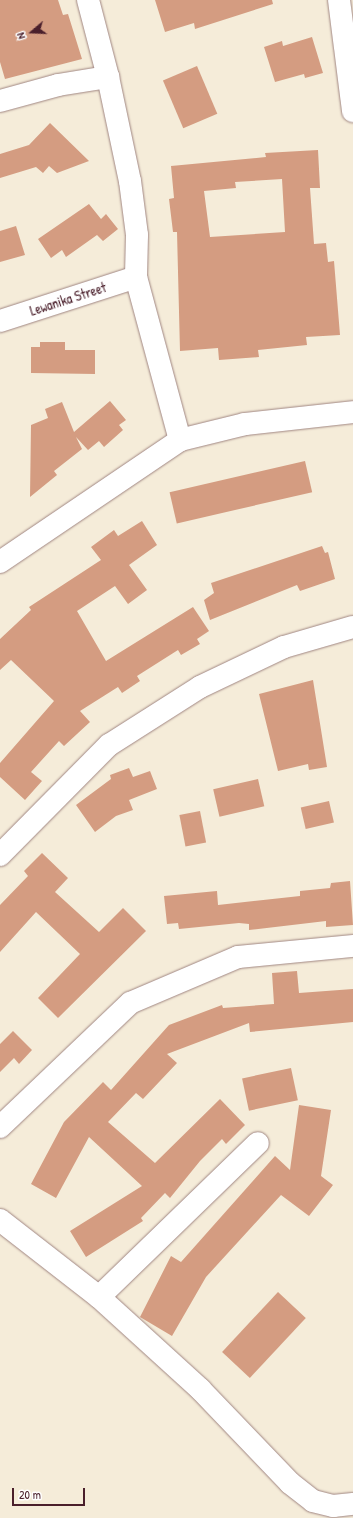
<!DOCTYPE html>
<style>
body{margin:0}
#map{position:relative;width:353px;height:1518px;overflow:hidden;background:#f5ecd9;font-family:"Patrick Hand",sans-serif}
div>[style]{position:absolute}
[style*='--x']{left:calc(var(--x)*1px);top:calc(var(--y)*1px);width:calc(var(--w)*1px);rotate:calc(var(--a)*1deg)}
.building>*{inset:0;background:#d49c81;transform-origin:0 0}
.roads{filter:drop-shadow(0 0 1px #a08682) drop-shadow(0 0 1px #a08682)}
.minor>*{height:22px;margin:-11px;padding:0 11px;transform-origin:11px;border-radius:11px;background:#fff}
span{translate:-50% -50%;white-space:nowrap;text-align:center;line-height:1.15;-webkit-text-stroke:3px #fff;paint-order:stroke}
.street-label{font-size:14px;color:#4a1f2b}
.north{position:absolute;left:12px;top:12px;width:40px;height:40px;-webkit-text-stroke:3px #fff;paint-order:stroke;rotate:251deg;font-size:11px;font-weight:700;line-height:16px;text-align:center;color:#4a1f2b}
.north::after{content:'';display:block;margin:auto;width:14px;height:18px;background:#4a1f2b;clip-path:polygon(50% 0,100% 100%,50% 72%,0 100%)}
.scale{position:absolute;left:12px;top:1488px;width:73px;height:18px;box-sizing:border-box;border:2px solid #4a1f2b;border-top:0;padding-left:5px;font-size:12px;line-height:14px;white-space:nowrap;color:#4a1f2b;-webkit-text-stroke:3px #fff;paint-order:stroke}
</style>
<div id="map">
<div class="building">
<i style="clip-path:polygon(0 0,58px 0,63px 15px,68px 14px,82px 59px,5px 79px,0 62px)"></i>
<i style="clip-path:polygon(155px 0,272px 0,273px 4px,195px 29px,194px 23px,165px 32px)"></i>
<i style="clip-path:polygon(312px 37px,323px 73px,305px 78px,304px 74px,275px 82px,264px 47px,282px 41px,283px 46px)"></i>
<i style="left:197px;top:66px;width:52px;height:37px;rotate:67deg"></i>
<i style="clip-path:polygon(50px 123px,89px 161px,57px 173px,49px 166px,43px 173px,36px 167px,0 178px,0 154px,29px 145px)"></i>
<i style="clip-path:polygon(evenodd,318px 150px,320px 188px,310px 188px,314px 244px,326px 243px,328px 262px,334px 261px,340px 335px,306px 337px,307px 345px,258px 350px,259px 357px,219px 360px,218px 348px,180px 351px,177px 232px,173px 232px,169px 199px,174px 198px,171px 166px,266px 157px,265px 153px,318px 150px,282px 179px,285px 232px,210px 237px,204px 191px,236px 188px,235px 182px,282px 179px)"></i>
<i style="clip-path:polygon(89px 204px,101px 219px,106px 214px,118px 229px,103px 241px,97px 235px,66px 257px,62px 250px,51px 258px,38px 239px)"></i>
<i style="clip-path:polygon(16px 226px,25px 255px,0 262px,0 231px)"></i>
<i style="clip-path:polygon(40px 342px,65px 342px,65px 350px,95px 350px,95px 374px,31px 373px,31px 347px,40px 347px)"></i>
<i style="clip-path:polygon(110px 401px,126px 420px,119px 425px,123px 430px,104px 447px,99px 441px,88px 450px,76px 437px,82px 449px,54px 471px,57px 475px,30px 497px,31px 425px,48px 418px,45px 409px,62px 402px,74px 432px)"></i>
<i style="left:305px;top:461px;width:32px;height:139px;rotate:77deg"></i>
<i style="clip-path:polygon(142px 521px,157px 545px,129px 565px,147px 590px,128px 604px,115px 586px,77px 611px,106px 661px,193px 607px,209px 631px,197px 639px,200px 644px,181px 655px,178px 650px,137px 676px,140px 681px,122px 693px,118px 687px,80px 711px,90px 722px,64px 746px,59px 741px,31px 772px,42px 781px,25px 800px,0 777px,0 763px,54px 701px,11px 660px,0 670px,0 639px,31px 610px,29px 607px,101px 560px,91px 547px,114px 530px,118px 536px)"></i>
<i style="clip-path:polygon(322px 546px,325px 553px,328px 552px,335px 579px,300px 591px,297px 585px,210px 620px,204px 600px,214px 593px,211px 583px)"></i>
<i style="clip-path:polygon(313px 680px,327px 767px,309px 770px,308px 764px,278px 771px,259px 694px)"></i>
<i style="clip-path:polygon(129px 768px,133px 777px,150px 771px,157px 789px,129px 800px,133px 810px,116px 816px,95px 832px,76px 805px,111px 779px,110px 775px)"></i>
<i style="left:258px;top:779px;width:28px;height:46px;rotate:77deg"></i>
<i style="left:329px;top:801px;width:22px;height:29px;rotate:77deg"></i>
<i style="left:200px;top:811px;width:32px;height:21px;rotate:79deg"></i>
<i style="clip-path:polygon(42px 853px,68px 878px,55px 892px,99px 932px,123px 908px,146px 931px,58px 1018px,38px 998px,80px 954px,36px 912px,0 952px,0 905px,28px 876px,24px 871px)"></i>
<i style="clip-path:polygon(350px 881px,353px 925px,326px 927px,326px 921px,249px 930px,249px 924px,239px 923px,179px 929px,178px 923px,167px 924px,164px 896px,217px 891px,218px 905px,300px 896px,300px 891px,330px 888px,331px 883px)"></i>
<i style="clip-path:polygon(297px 971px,299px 993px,353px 989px,353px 1022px,250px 1032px,249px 1023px,167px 1054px,177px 1063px,143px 1099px,136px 1093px,108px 1122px,155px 1163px,220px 1099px,245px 1125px,226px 1144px,222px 1139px,200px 1161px,170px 1198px,165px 1193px,141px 1218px,143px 1221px,86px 1257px,70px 1231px,142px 1186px,89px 1137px,56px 1198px,31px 1184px,64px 1122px,103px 1082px,111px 1090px,169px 1025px,222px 1005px,223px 1008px,274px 1004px,272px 973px)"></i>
<i style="clip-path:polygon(13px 1031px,32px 1050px,19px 1064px,14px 1058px,0 1072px,0 1044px)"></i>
<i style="left:291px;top:1068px;width:33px;height:50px;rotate:78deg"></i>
<i style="clip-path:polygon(299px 1105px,331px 1110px,321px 1176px,333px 1185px,309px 1216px,281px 1195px,206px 1277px,172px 1336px,140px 1317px,171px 1256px,181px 1262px,275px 1156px,290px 1170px)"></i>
<i style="left:278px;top:1292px;width:38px;height:82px;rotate:43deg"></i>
</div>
<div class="roads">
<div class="minor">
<i style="--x:88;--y:0;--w:80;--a:75.4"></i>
<i style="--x:339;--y:0;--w:112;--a:82.8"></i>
<i style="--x:0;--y:101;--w:60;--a:-15.4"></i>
<i style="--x:58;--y:85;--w:51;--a:-9.1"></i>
<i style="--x:108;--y:77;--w:106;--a:78.1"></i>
<i style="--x:130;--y:181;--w:54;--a:82.6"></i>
<i style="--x:137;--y:235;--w:42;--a:91.4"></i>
<i style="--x:136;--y:277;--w:169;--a:74.9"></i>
<i style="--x:0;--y:321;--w:143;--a:-17.9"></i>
<i style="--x:0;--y:562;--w:217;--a:-34.1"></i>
<i style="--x:180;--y:440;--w:67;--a:-13.8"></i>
<i style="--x:245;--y:424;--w:109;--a:-6.3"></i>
<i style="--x:0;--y:855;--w:155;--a:-45.3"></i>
<i style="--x:109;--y:745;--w:108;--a:-32.5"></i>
<i style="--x:200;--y:687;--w:93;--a:-25.5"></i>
<i style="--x:284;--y:647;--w:72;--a:-16.2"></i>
<i style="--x:0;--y:1127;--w:180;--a:-43.6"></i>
<i style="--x:130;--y:1003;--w:117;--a:-23.1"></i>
<i style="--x:238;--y:957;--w:116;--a:-5.5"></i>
<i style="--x:0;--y:1220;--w:125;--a:37.9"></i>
<i style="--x:99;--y:1297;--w:221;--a:-44.1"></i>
<i style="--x:99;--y:1297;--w:137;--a:42.3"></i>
<i style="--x:200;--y:1389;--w:130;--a:46.2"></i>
<i style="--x:290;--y:1483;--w:29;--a:38"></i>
<i style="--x:313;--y:1501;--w:21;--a:14"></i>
<i style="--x:333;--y:1506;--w:20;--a:-6"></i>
</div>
</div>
<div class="street-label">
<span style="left:68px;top:299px;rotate:-18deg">Lewanika Street</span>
</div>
<div class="north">N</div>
<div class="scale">20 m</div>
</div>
